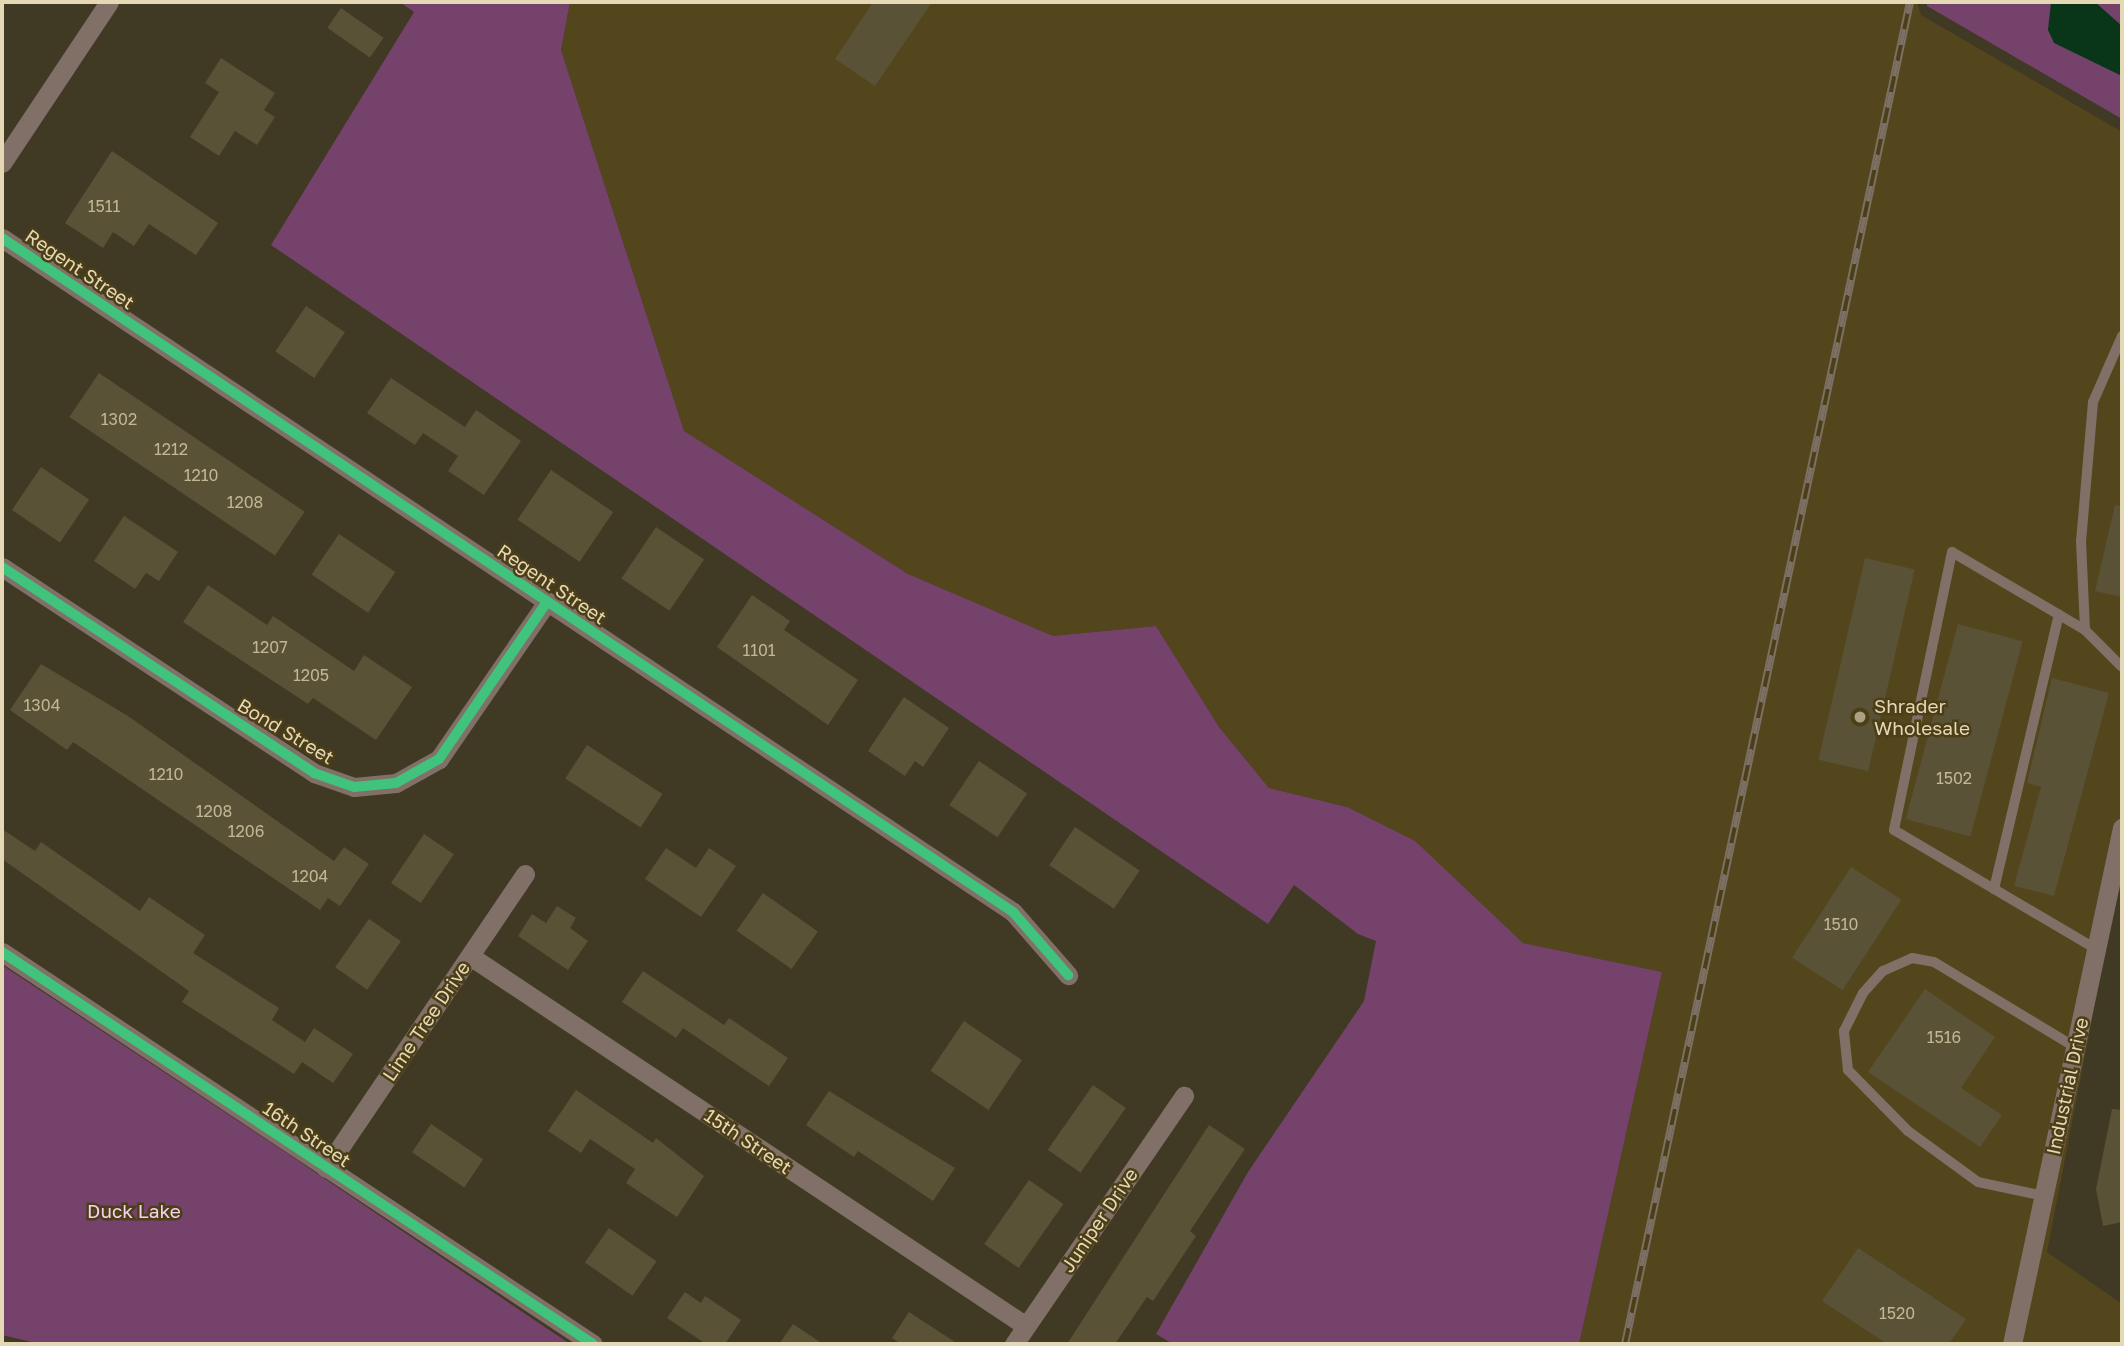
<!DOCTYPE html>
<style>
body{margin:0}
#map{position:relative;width:2124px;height:1346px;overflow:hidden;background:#403924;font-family:"Golos Text",sans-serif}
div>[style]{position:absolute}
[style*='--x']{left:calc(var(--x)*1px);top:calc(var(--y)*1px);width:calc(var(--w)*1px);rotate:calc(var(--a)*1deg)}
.built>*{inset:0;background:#53461c}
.green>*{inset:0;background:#75426b}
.water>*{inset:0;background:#093518}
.building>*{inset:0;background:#5a5236;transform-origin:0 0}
.lane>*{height:10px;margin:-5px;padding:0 5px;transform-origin:5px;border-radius:5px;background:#817067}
.street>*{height:19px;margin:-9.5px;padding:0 9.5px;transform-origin:9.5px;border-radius:9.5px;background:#817067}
.rail>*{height:8px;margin-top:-4px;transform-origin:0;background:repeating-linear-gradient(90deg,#4c3f18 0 16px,#7c6f63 0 32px);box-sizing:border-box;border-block:2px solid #7c6f63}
.cycleway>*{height:10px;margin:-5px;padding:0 5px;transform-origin:5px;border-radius:5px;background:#40c37c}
.dots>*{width:19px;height:19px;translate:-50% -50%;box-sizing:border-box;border:4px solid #4c3f18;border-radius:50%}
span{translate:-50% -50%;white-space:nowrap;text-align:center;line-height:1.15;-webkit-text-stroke:5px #4c3f18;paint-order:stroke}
.number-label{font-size:16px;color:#c2b695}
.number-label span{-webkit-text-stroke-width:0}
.street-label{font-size:19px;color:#e5d8b5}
.poi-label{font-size:19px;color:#e5d8b5}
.left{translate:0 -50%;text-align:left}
.park-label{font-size:19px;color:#f7d0f1}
.frame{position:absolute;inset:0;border:4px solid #e5d8b5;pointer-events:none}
</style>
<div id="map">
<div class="built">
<i style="clip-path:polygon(570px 2px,1917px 2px,1921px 15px,2122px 132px,2122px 864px,2047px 1252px,2122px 1304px,2122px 1344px,1579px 1344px,1662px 972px,1523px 943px,1469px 896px,1347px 807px,1269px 788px,1219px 727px,1156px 626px,1053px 636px,908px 574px,684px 431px,561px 50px)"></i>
</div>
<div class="green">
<i style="clip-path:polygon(400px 2px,570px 2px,561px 50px,684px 431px,908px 574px,1053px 636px,1156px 626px,1219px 727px,1269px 788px,1347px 807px,1415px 841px,1523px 943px,1662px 972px,1579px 1344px,1173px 1344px,1156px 1334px,1248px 1172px,1364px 1001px,1376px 941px,1358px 934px,1294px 885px,1268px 924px,271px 245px,414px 12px)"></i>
<i style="clip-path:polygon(1927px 2px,2122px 2px,2122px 119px,1927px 6px)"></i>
<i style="clip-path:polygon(2px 965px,291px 1156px,570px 1344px,40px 1344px,2px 1335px)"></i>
</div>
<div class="water">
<i style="clip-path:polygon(2051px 2px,2095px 2px,2122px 26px,2122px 76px,2054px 43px,2048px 30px)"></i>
</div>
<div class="building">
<i style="clip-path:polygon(873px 2px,932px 2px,875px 86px,835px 59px)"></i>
<i style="left:341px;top:8px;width:52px;height:24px;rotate:35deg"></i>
<i style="clip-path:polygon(221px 58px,275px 93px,264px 110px,275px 117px,257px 145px,235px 131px,219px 156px,190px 137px,219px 92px,205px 83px)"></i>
<i style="clip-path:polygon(112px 151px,218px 223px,196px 255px,149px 224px,134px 246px,113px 232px,103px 248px,65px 223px)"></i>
<i style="left:306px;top:306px;width:47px;height:55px;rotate:34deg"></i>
<i style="left:99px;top:373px;width:248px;height:53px;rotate:34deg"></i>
<i style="clip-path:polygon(391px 378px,465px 427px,476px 410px,521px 441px,484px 495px,448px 471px,458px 456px,423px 433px,415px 445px,367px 413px)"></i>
<i style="left:41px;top:467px;width:58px;height:52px;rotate:34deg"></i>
<i style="left:551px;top:470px;width:75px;height:60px;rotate:34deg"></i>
<i style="clip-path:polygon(2115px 505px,2122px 506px,2122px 597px,2095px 591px)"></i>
<i style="clip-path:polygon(124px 516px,178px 552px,159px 581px,146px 573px,135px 589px,94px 561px)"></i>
<i style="left:656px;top:527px;width:58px;height:62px;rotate:34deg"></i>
<i style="left:339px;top:534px;width:68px;height:49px;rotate:34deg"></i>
<i style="left:1865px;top:558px;width:51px;height:207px;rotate:13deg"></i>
<i style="clip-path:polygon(208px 585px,267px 625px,273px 616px,354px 671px,364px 655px,412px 687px,376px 740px,313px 698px,308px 704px,183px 622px)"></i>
<i style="clip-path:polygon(752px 595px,790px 621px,784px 630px,858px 680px,828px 725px,717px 647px)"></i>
<i style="left:1958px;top:624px;width:67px;height:202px;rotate:15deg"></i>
<i style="clip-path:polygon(41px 664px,128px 716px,334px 861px,344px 847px,369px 864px,340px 906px,328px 898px,320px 910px,73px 742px,67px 750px,10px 710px)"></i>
<i style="clip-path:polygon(2052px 678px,2109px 693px,2054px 896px,2014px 886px,2041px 787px,2027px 783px)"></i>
<i style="clip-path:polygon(904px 697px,949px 728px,923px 767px,915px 761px,905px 776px,868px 751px)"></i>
<i style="left:587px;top:745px;width:90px;height:40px;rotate:33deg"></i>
<i style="left:979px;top:761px;width:58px;height:53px;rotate:34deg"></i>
<i style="left:1075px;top:827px;width:78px;height:46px;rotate:34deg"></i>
<i style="clip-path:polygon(2px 829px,35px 851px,41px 842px,140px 911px,149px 897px,205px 935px,193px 953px,279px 1008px,272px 1020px,305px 1042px,314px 1028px,353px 1054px,333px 1083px,302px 1062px,294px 1074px,182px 1002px,189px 991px,2px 859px)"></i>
<i style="left:424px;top:834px;width:36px;height:59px;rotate:34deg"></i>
<i style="clip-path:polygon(666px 848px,696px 868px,709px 848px,736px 866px,701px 917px,645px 879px)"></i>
<i style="left:1851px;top:867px;width:60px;height:108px;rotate:33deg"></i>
<i style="left:763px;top:893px;width:67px;height:46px;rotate:35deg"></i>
<i style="clip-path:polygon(557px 906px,576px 918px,570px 928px,588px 941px,568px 970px,518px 936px,532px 914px,546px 923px)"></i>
<i style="left:369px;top:919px;width:39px;height:59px;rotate:35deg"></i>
<i style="clip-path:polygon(643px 971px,724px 1025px,729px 1018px,788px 1058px,769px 1086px,683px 1028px,676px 1038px,622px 1002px)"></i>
<i style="clip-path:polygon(1925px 989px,1995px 1037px,1961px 1088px,2002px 1115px,1980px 1147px,1868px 1072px)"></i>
<i style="left:964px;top:1021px;width:70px;height:60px;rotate:34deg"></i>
<i style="left:1093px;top:1085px;width:40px;height:79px;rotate:35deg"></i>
<i style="clip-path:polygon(576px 1090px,653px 1143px,656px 1138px,704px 1176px,677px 1217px,626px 1183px,635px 1169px,590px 1139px,581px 1153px,548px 1131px)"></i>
<i style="clip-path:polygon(829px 1091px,955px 1168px,933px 1201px,858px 1151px,854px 1157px,806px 1125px)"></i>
<i style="clip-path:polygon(2112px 1109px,2122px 1110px,2122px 1222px,2103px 1226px,2096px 1189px)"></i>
<i style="left:431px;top:1124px;width:63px;height:34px;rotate:34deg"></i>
<i style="clip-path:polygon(1209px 1125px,1245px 1149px,1190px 1231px,1196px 1236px,1153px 1301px,1147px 1297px,1115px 1344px,1067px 1344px)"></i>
<i style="left:1029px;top:1180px;width:42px;height:78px;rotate:35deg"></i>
<i style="left:609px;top:1228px;width:58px;height:42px;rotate:35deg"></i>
<i style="clip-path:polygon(1858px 1248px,1966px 1319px,1949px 1344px,1887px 1344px,1822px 1301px)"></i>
<i style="clip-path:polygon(685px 1292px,701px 1303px,705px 1296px,741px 1320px,725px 1344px,706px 1344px,667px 1318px)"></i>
<i style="clip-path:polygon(909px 1312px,958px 1344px,901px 1344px,892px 1338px)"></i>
<i style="clip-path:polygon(793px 1324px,823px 1344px,779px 1344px)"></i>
</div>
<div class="lane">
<i style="--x:2122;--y:336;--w:72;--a:113.7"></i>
<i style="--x:2093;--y:402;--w:140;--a:94.9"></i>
<i style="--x:2081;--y:541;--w:89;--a:87.4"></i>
<i style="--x:2085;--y:630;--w:52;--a:45"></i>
<i style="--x:2085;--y:630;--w:154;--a:-149.6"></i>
<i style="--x:1952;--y:552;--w:284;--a:101.8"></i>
<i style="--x:1894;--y:830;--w:234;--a:30.5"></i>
<i style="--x:1994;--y:889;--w:282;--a:-76.7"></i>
<i style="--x:2044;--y:1196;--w:67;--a:-168"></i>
<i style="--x:1978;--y:1182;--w:87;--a:-143.9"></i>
<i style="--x:1908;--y:1131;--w:86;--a:-134.5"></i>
<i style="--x:1848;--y:1070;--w:39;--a:-96"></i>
<i style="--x:1844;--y:1031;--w:42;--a:-63.4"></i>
<i style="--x:1863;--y:993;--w:30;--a:-48"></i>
<i style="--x:1883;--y:971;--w:32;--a:-24"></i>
<i style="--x:1912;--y:958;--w:22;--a:10"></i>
<i style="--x:1934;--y:962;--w:165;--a:31.1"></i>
</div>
<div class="street">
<i style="--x:2;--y:163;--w:193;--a:-56.4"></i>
<i style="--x:2;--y:238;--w:1215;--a:33.69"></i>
<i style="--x:1013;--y:912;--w:84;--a:48.9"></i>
<i style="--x:2;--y:567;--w:374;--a:33.4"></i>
<i style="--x:314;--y:773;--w:42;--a:19.3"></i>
<i style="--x:354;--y:787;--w:42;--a:-5.4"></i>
<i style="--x:396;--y:783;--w:49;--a:-29.2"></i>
<i style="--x:439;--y:759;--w:191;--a:-55.5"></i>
<i style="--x:2;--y:952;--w:709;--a:33.56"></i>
<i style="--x:470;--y:956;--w:668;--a:33.64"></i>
<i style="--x:326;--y:1168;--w:355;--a:-55.9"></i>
<i style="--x:1014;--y:1344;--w:301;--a:-55.6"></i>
<i style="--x:2012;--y:1344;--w:528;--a:-77.97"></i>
</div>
<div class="rail">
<i style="--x:1625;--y:1344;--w:1372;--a:-78.01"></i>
</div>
<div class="cycleway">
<i style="--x:2;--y:238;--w:1215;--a:33.69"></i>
<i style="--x:1013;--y:912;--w:84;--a:48.9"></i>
<i style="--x:2;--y:567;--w:374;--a:33.4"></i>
<i style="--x:314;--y:773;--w:42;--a:19.3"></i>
<i style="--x:354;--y:787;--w:42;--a:-5.4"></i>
<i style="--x:396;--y:783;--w:49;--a:-29.2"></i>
<i style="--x:439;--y:759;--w:191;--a:-55.5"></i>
<i style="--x:2;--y:952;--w:709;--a:33.56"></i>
</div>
<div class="dots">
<i style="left:1860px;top:717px;background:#aba082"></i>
</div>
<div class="number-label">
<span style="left:104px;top:206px">1511</span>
<span style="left:119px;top:419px">1302</span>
<span style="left:171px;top:449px">1212</span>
<span style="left:201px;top:475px">1210</span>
<span style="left:245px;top:502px">1208</span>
<span style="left:270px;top:647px">1207</span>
<span style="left:759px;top:650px">1101</span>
<span style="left:311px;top:675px">1205</span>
<span style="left:42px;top:705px">1304</span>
<span style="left:166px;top:774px">1210</span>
<span style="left:1954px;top:778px">1502</span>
<span style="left:214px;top:811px">1208</span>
<span style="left:246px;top:831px">1206</span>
<span style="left:310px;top:876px">1204</span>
<span style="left:1841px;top:924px">1510</span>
<span style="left:1944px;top:1037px">1516</span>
<span style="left:1897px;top:1313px">1520</span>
</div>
<div class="street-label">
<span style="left:80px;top:269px;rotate:34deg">Regent Street</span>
<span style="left:552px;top:584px;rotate:34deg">Regent Street</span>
<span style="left:286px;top:731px;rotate:31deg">Bond Street</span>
<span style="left:426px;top:1021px;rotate:-56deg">Lime Tree Drive</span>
<span style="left:2067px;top:1086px;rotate:-78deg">Industrial Drive</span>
<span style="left:307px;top:1134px;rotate:34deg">16th Street</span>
<span style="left:748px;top:1141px;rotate:34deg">15th Street</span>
<span style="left:1099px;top:1220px;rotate:-56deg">Juniper Drive</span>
</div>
<div class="poi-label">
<span class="left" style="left:1874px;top:717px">Shrader<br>Wholesale</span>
</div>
<div class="park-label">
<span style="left:134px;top:1211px">Duck Lake</span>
</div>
<div class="frame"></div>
</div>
